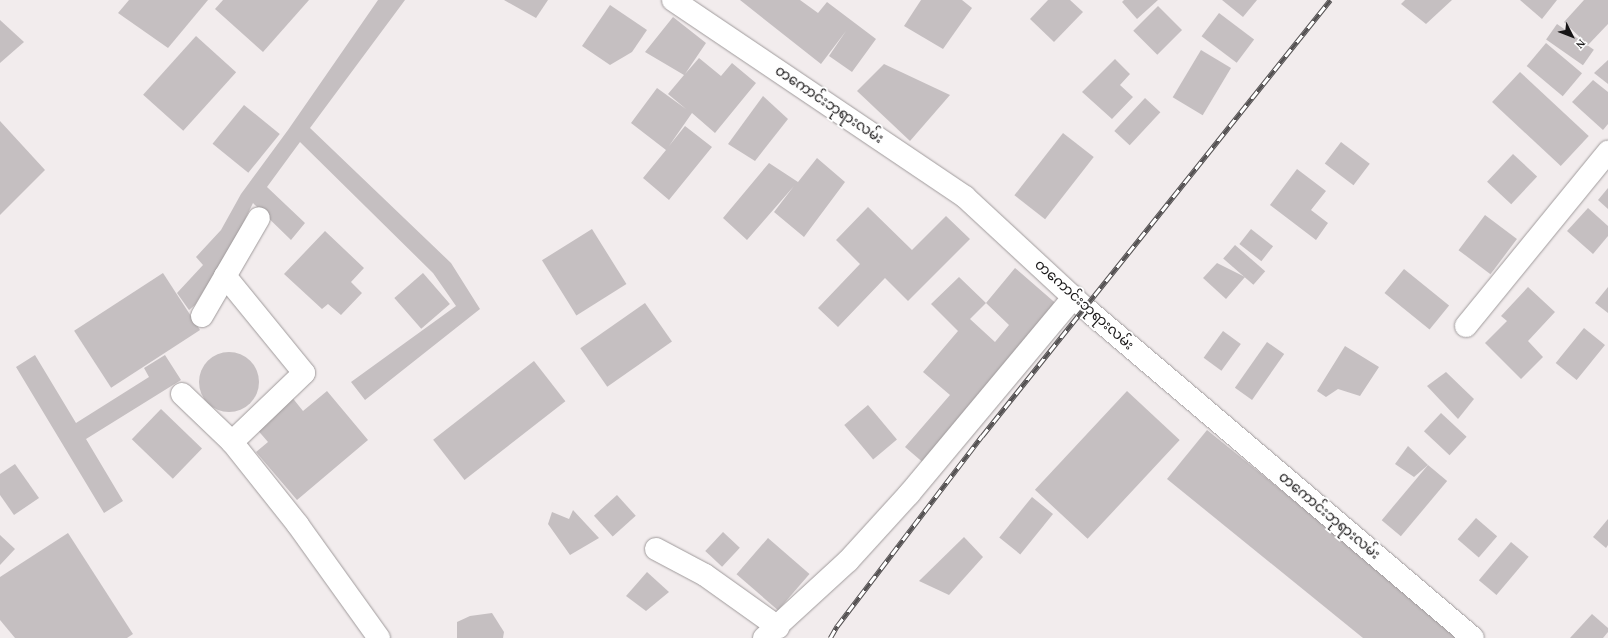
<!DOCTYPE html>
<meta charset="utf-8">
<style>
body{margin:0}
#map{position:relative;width:1608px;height:638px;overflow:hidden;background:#f2eced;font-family:"Times New Roman","Noto Sans Myanmar",serif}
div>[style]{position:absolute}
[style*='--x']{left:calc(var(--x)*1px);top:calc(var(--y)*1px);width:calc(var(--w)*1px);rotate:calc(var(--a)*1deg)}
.building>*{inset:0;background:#c5bfc1;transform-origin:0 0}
.round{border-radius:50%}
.roads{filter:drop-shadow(0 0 1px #9f9a9b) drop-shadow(0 0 1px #9f9a9b)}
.minor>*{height:22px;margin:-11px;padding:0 11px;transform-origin:11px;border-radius:11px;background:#fff}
.major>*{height:22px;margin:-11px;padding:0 11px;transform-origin:11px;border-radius:11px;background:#fff}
.rail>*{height:4.5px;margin-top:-2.25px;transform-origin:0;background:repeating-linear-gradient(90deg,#fff 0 9px,#545152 0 18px);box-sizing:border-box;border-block:1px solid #545152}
span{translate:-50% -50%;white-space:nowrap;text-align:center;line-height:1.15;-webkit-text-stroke:4px #fff;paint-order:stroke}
.street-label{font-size:14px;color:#171516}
.north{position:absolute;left:1552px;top:16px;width:40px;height:40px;-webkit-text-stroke:3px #fff;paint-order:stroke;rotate:132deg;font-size:11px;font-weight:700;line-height:16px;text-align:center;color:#171516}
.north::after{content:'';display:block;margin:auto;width:14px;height:18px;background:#171516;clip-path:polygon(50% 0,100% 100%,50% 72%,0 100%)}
</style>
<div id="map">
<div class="building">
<i style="clip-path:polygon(129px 0,208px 0,168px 48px,118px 13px)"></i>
<i style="clip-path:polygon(223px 0,309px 0,263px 52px,215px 9px)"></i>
<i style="clip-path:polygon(378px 0,405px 0,310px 128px,451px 263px,480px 309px,365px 400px,351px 382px,456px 306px,433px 273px,300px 142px,267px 187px,305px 223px,291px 240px,253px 203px,235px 240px,195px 305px,189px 310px,177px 293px,203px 265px,196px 257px,221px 230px,241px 194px,288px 130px)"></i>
<i style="clip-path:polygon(504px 0,548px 0,536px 18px)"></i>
<i style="clip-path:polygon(740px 0,800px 0,818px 13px,827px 2px,876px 39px,852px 72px,829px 56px,846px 31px,821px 64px)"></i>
<i style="clip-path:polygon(921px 0,962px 0,972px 8px,943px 49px,904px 26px)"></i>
<i style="clip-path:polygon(1048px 0,1070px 0,1083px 12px,1054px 42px,1030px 19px)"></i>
<i style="clip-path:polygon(1124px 0,1158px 0,1137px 19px,1122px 2px)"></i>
<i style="clip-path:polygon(1222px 0,1257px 0,1243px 17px)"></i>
<i style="clip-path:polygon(1405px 0,1452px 0,1426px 24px,1401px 4px)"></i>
<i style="clip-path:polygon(1520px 0,1557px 0,1542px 19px)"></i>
<i style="clip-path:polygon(1584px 0,1608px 0,1608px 24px,1588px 45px,1564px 22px)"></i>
<i style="clip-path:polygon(610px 5px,647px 30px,632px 52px,610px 65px,582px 46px)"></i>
<i style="left:1158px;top:6px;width:34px;height:35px;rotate:45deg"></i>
<i style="left:1219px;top:13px;width:44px;height:29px;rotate:37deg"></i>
<i style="clip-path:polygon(673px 17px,706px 43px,685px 74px,699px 58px,721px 76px,732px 63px,756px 83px,715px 133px,692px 113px,669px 146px,685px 126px,712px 147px,669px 200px,643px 178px,666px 150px,631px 123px,657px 88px,686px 109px,668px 94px,684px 75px,645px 52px)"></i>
<i style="clip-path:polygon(0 20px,24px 42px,0 63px)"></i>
<i style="left:1557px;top:24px;width:45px;height:19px;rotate:35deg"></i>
<i style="left:196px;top:36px;width:54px;height:79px;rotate:42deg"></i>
<i style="left:1546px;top:43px;width:47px;height:30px;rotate:40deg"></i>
<i style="left:1201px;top:50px;width:35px;height:55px;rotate:31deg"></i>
<i style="clip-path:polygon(1115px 59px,1130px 74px,1120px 85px,1133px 97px,1112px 119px,1082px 92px)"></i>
<i style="clip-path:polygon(1608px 60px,1608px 84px,1594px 73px)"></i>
<i style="clip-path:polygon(884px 64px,950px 95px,910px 141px,857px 91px)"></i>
<i style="left:1520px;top:72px;width:94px;height:41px;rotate:43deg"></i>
<i style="clip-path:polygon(1593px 80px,1608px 92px,1608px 124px,1603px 130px,1572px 102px)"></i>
<i style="clip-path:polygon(763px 96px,788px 119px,755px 161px,728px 144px)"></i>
<i style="left:1145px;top:98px;width:21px;height:45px;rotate:43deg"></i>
<i style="left:244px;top:105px;width:46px;height:50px;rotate:39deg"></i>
<i style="clip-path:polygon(0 121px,45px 170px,0 215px)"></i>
<i style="left:1063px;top:133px;width:39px;height:79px;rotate:38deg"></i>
<i style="left:1341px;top:142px;width:36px;height:27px;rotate:37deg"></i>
<i style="left:1513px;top:154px;width:33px;height:38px;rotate:43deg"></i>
<i style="clip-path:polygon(817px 158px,845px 182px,804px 237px,774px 212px,794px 186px,747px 240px,723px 218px,769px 163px,798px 182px)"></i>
<i style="clip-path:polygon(1297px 169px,1326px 191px,1311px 210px,1328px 223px,1316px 240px,1270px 205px)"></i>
<i style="clip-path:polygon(1608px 188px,1608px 209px,1598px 200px)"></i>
<i style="clip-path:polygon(868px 207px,912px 250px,946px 216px,970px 239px,908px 301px,885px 278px,838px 327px,818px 308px,860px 264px,836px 240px)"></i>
<i style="clip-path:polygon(1588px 208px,1608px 226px,1608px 236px,1593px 254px,1567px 231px)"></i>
<i style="left:1485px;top:215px;width:40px;height:44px;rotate:37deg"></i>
<i style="left:592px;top:229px;width:65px;height:59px;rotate:58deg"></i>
<i style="left:1251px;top:229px;width:28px;height:19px;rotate:38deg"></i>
<i style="clip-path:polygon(325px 231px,364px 268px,351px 282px,362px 293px,341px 315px,328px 304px,322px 309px,284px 274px)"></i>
<i style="left:1235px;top:245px;width:40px;height:18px;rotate:41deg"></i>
<i style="clip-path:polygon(1217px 263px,1245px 277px,1226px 299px,1203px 278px)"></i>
<i style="clip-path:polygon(evenodd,1015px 268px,1060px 307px,926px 465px,905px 447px,950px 395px,923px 372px,958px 331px,931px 304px,959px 277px,986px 303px,1015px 268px,986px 303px,1009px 325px,995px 342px,970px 319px,986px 303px)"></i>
<i style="left:1404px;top:269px;width:58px;height:31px;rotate:39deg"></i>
<i style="left:163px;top:273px;width:68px;height:106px;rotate:57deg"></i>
<i style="left:423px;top:273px;width:41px;height:38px;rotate:49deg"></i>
<i style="clip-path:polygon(1528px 287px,1555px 312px,1528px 341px,1543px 357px,1521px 379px,1485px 343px,1507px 321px,1501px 316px)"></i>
<i style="clip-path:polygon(1608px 287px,1608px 313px,1595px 303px)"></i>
<i style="left:645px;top:303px;width:47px;height:79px;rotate:55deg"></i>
<i style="left:1584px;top:328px;width:27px;height:45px;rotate:39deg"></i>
<i style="left:1223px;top:331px;width:22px;height:33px;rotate:36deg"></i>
<i style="left:1267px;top:342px;width:21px;height:56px;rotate:35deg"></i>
<i style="clip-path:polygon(1345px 346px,1379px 367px,1360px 396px,1338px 389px,1326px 397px,1317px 391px)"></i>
<i class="round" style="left:199px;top:352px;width:60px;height:60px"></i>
<i style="clip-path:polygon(35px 355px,76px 423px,149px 377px,144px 368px,165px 355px,181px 380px,86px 439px,123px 501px,104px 513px,16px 367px)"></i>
<i style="left:534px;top:361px;width:51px;height:128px;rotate:52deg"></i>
<i style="clip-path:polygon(1446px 372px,1474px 399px,1458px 419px,1427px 386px)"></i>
<i style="clip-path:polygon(327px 391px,368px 440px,297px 500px,256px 452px,268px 442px,255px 427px,291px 396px,303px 411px)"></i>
<i style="left:1127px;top:391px;width:72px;height:135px;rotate:43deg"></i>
<i style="left:868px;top:405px;width:45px;height:31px;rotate:50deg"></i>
<i style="left:161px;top:409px;width:57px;height:42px;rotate:44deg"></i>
<i style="left:1441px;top:413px;width:35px;height:25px;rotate:43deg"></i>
<i style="clip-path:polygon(1207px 430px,1464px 638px,1363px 638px,1167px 479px)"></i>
<i style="clip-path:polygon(1408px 446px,1428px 465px,1414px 477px,1395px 464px)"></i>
<i style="clip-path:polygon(15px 464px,39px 498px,14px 515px,0 495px,0 474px)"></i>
<i style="left:1428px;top:465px;width:25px;height:72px;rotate:40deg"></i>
<i style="left:617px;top:495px;width:28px;height:31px;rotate:48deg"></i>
<i style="left:1032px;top:497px;width:27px;height:52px;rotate:39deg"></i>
<i style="clip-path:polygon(573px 510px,599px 538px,570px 555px,548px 524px,552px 512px,569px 519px)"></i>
<i style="left:1476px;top:518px;width:28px;height:28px;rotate:41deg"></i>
<i style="clip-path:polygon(1608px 519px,1608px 545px,1606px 548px,1593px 537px)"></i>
<i style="left:723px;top:532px;width:23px;height:26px;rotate:43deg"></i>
<i style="clip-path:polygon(68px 533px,133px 634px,127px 638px,15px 638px,0 620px,0 577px)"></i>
<i style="clip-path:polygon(0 535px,15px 549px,0 565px)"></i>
<i style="clip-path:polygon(964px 537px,983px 557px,949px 595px,919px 581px)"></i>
<i style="left:768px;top:538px;width:55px;height:48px;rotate:41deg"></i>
<i style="left:1511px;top:542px;width:23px;height:50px;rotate:40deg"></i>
<i style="clip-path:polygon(647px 572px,669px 592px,646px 611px,626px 596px)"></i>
<i style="clip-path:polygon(492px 613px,504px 632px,503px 638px,457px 638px,457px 622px,470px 616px)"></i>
<i style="clip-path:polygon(1592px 614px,1608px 628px,1608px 632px,1603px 638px,1570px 638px)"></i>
</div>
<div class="roads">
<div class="minor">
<i style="--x:225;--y:276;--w:125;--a:50.8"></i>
<i style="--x:304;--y:373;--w:100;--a:136.2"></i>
<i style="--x:232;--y:442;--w:106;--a:51.5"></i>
<i style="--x:298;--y:525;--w:139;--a:54.4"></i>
<i style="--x:202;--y:316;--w:113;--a:-59.8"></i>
<i style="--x:1466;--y:326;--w:225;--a:-50.8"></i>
<i style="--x:182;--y:394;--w:69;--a:43.8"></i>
<i style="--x:656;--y:549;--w:55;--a:28"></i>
<i style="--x:705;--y:575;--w:90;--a:35.5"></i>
<i style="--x:764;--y:638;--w:114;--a:-42.5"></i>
<i style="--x:848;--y:561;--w:91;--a:-47.7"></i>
<i style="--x:909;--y:494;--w:257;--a:-50.1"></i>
</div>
<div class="major">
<i style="--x:673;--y:0;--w:352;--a:34"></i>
<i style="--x:965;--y:197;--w:163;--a:42.8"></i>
<i style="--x:1085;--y:308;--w:509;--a:40.38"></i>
</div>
</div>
<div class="rail">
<i style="--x:830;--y:638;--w:14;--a:-60"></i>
<i style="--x:837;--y:626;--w:239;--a:-52.7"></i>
<i style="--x:982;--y:436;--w:558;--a:-51.4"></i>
</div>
<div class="street-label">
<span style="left:829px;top:105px;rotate:34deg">တကောင်းဘုရားလမ်း</span>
<span style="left:1084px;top:305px;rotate:42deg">တကောင်းဘုရားလမ်း</span>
<span style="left:1329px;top:516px;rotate:40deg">တကောင်းဘုရားလမ်း</span>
</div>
<div class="north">N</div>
</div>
